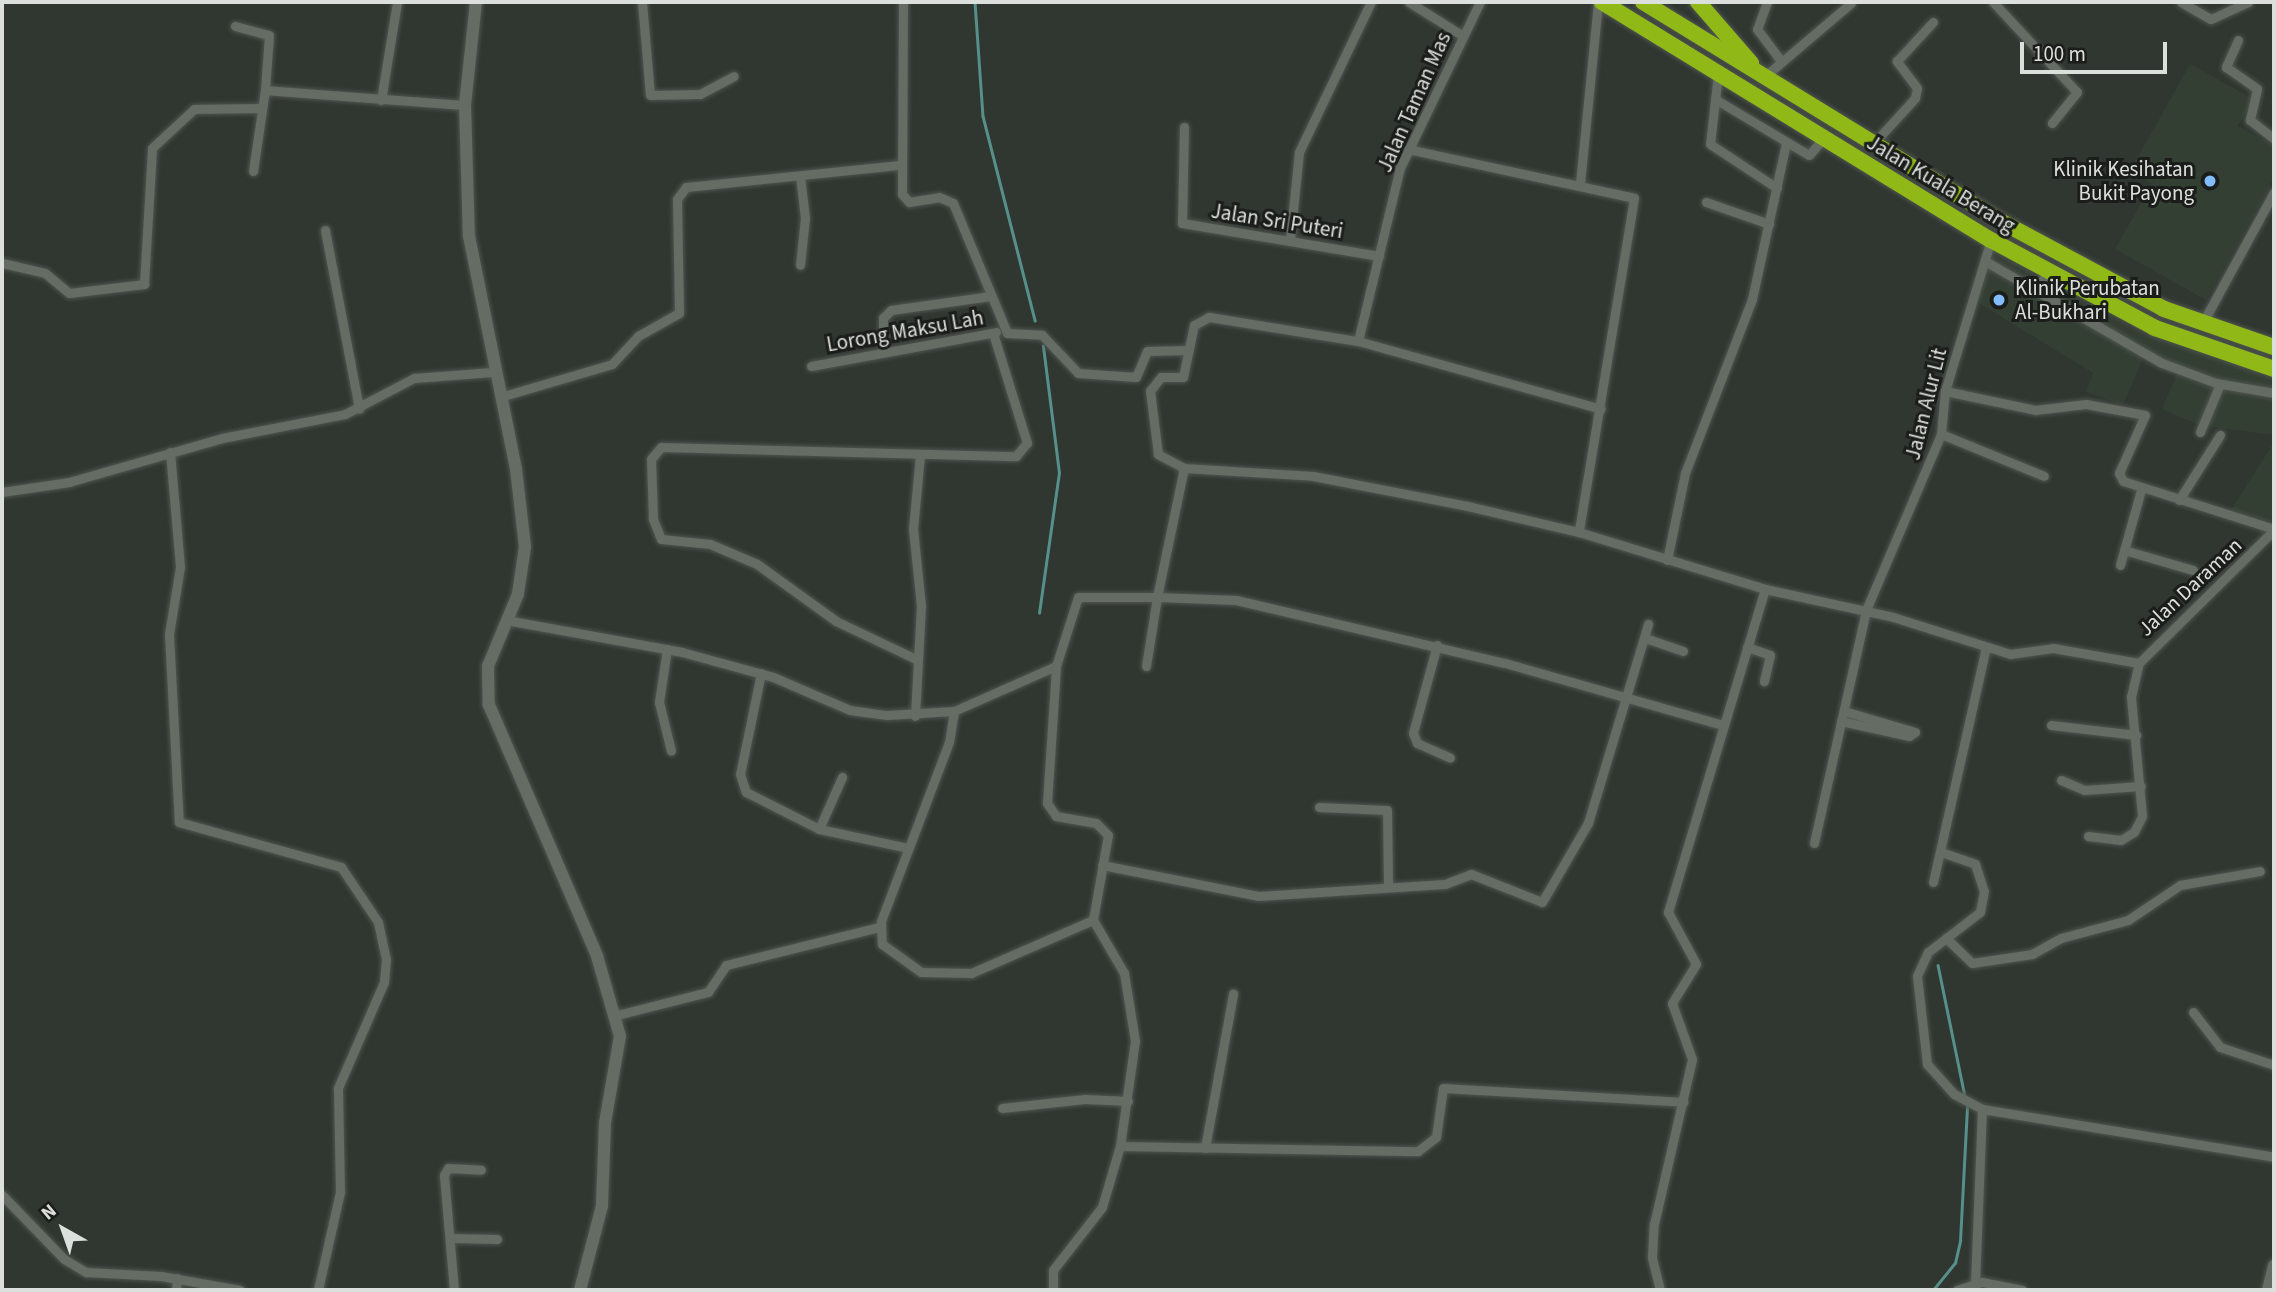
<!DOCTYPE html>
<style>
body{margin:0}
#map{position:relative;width:2276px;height:1292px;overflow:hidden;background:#303630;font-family:"Source Sans 3",sans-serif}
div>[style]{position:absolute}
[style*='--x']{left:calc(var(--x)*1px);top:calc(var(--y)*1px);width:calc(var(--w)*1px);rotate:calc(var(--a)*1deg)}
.built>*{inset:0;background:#343f34}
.stream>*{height:2.5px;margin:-1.25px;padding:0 1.25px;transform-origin:1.25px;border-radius:1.25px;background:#57908b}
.roads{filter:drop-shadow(0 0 2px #4f544f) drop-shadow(0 0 2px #4f544f)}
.street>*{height:9px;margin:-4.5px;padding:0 4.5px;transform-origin:4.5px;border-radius:4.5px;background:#646c64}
.secondary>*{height:12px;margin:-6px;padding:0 6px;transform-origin:6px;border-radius:6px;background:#646c64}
.highway>*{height:16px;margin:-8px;padding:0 8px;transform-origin:8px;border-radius:8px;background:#90b917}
.dots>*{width:19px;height:19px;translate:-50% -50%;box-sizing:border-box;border:4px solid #1a1d1a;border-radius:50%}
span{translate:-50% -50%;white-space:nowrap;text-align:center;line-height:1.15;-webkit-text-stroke:6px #1a1d1a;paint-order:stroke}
.street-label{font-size:21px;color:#dce0dc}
.poi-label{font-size:21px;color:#dce0dc}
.right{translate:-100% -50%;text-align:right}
.left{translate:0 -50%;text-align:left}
.frame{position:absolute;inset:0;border:4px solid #dce0dc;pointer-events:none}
.north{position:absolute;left:28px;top:1194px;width:70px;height:70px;-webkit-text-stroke:5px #1a1d1a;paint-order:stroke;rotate:320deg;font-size:19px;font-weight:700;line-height:28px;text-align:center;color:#dce0dc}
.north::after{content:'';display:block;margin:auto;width:24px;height:32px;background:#dce0dc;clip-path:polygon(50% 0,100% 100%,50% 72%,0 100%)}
.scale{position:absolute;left:2020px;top:42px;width:147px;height:32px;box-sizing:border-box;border:4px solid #dce0dc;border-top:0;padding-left:9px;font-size:21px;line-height:24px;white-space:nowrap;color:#dce0dc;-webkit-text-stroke:5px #1a1d1a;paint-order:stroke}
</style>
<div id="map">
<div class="built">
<i style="clip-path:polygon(2190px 64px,2253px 99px,2238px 126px,2274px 146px,2274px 178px,2206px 300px,2115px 249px,2152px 184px,2130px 171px)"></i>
<i style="clip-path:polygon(1985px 247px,2144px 334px,2274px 378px,2274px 435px,2199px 425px,2162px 409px,2178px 371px,2144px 356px,2123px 405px,2086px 392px,2093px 373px,1971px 298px)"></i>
<i style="clip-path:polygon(2274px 442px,2274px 523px,2231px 510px)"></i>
</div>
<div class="stream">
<i style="--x:975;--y:2;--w:114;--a:86"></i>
<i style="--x:983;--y:116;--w:211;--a:75.7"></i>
<i style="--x:1039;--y:613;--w:141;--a:-81.9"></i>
<i style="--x:1059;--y:473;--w:128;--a:-97.2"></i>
<i style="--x:1938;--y:965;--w:134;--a:78.4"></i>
<i style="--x:1933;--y:1290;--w:35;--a:-51"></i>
<i style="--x:1955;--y:1263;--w:23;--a:-77"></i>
<i style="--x:1960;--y:1241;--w:135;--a:-87"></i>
</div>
<div class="roads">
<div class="street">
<i style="--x:642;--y:2;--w:93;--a:85.1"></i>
<i style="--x:650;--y:95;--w:50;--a:-1.1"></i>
<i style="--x:700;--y:94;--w:38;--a:-28"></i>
<i style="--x:903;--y:2;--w:192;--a:90.3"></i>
<i style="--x:902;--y:194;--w:11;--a:49"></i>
<i style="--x:909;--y:202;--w:30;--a:-9"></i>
<i style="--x:939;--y:197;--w:15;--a:23"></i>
<i style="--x:953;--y:203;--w:141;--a:67.4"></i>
<i style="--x:1007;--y:333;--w:35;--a:3"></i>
<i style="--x:1042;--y:335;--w:52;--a:46.5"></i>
<i style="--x:1078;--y:373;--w:58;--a:3.9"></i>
<i style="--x:1136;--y:377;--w:28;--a:-67"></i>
<i style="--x:1147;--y:351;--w:42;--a:-1.4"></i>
<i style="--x:1409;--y:2;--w:64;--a:32.2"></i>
<i style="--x:1767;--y:2;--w:29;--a:110"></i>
<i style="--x:1757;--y:29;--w:40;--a:53"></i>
<i style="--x:1993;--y:2;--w:123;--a:47"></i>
<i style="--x:2077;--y:92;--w:40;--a:129"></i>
<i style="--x:2181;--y:2;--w:34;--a:30"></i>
<i style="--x:2211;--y:19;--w:41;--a:-24.7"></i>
<i style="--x:235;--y:26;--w:35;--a:15"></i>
<i style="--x:269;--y:35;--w:55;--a:94.2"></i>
<i style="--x:2238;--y:40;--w:30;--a:114"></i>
<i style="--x:2226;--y:67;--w:38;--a:35"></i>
<i style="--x:2257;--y:89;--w:32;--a:103"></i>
<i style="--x:2250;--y:120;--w:31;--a:38"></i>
<i style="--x:1718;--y:74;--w:70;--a:96.5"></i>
<i style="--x:1710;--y:144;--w:80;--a:33.3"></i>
<i style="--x:1764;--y:77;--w:114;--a:-40.4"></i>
<i style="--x:1715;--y:99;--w:109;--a:30.8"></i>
<i style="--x:1809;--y:155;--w:21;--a:-49"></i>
<i style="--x:381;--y:100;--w:99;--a:-80.7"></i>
<i style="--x:1184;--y:127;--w:96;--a:91.2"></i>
<i style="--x:1182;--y:223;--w:200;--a:9.5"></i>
<i style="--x:1873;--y:144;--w:62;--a:-47.6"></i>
<i style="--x:1915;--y:98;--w:10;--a:-79"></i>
<i style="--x:1917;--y:88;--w:34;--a:-127"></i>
<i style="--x:1897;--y:61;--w:53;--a:-47.3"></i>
<i style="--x:1408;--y:149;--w:231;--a:12.2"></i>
<i style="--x:1634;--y:198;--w:338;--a:99.4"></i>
<i style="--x:253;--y:171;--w:82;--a:-81.6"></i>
<i style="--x:265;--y:90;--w:201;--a:4.3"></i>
<i style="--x:800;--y:176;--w:42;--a:83.2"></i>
<i style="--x:805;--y:218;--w:47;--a:96.1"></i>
<i style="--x:1580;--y:183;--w:182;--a:-84.3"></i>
<i style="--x:1706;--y:202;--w:67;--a:19.2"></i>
<i style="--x:325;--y:230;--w:182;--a:79.2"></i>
<i style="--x:1290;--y:239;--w:87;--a:-84.1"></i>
<i style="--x:1299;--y:152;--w:166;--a:-64.4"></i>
<i style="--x:1985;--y:261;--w:204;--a:30"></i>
<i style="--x:2162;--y:363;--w:58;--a:20.3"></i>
<i style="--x:2216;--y:383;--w:59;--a:9.8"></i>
<i style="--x:2;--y:263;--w:44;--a:13.1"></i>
<i style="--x:45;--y:273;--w:31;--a:40"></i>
<i style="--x:69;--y:293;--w:76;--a:-6.8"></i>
<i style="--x:144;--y:284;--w:136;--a:-86.6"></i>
<i style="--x:152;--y:148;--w:57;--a:-42.9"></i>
<i style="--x:194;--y:109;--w:66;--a:-0.9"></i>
<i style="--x:2036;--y:290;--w:22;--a:-58"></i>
<i style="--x:2202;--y:324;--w:150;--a:-61.4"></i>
<i style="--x:1358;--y:341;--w:178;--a:-76.4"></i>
<i style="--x:1400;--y:168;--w:184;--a:-64.3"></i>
<i style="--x:883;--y:351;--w:33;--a:-90"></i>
<i style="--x:883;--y:318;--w:11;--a:-45"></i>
<i style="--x:891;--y:310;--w:101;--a:-8"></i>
<i style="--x:811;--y:366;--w:188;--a:-10.4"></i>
<i style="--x:1945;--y:391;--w:92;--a:11.9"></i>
<i style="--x:2035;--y:410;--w:51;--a:-6.7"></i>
<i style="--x:2086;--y:404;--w:60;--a:10.6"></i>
<i style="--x:2145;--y:415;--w:64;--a:114.1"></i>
<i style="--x:2119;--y:473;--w:9;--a:63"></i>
<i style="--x:2123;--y:481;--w:158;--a:17.6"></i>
<i style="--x:500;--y:397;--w:117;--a:-16.4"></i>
<i style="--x:612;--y:364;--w:38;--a:-47"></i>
<i style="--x:638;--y:336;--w:47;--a:-29.3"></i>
<i style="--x:679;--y:313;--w:114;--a:-91"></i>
<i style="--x:677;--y:199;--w:15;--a:-53"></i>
<i style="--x:686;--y:187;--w:213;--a:-5.9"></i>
<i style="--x:2200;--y:432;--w:52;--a:-67.4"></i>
<i style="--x:1941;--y:434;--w:111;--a:22.2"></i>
<i style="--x:170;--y:452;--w:115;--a:85"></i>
<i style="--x:180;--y:567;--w:68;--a:99.3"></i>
<i style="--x:169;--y:634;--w:188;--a:87"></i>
<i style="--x:179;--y:822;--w:168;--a:15.5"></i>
<i style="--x:341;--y:867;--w:66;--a:56.1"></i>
<i style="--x:378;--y:922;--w:38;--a:78"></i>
<i style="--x:386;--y:959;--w:23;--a:95"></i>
<i style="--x:384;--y:982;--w:116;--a:113.5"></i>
<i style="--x:338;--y:1088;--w:104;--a:88.9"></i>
<i style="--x:340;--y:1192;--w:100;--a:102.7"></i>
<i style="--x:1184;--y:468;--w:30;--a:-152"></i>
<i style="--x:1158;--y:454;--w:64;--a:-97.2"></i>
<i style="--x:1150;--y:391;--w:18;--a:-52"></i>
<i style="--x:1161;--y:377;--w:22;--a:0"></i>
<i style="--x:1183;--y:377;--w:53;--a:-78.1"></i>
<i style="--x:1194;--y:325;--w:17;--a:-28"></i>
<i style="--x:1209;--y:317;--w:151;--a:9.2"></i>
<i style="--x:1358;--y:341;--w:252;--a:15.6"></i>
<i style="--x:2;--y:492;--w:68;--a:-8.5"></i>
<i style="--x:69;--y:482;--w:159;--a:-16"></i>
<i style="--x:222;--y:438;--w:125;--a:-11"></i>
<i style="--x:345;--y:414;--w:78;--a:-27.6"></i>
<i style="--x:414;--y:378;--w:79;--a:-4.3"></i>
<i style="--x:2179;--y:500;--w:77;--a:-57.8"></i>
<i style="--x:2124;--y:550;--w:72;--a:16.2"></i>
<i style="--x:1667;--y:560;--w:89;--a:-78.3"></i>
<i style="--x:1685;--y:473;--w:186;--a:-68.9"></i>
<i style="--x:1752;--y:299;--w:160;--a:-77.7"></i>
<i style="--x:2120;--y:565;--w:78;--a:-74.4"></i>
<i style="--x:506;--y:620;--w:179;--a:10.3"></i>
<i style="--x:682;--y:652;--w:94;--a:15.4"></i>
<i style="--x:773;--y:677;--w:84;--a:23.2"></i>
<i style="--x:850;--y:710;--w:37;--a:8"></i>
<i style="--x:887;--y:715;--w:67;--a:-3.4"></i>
<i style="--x:954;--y:711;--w:111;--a:-23.8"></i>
<i style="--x:1648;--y:639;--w:37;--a:19"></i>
<i style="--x:1437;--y:645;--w:91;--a:105.3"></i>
<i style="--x:1413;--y:733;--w:11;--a:68"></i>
<i style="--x:1417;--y:743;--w:36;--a:24"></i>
<i style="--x:1747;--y:647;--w:24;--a:19"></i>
<i style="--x:1770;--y:655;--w:27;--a:103"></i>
<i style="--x:667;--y:649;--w:54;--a:98.6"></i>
<i style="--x:659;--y:702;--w:50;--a:76.2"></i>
<i style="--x:918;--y:660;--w:91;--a:-154.6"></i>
<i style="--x:836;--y:621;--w:97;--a:-144.2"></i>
<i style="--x:757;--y:564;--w:51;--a:-156.9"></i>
<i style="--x:710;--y:544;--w:49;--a:-174.2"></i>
<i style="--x:661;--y:539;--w:22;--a:-112"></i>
<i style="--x:653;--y:519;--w:60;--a:-91.9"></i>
<i style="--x:651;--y:459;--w:16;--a:-50"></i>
<i style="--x:661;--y:447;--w:355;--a:1.5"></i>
<i style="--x:1016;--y:456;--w:17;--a:-50"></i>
<i style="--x:1027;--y:443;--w:115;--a:-107.2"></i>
<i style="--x:1146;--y:666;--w:70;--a:-80.9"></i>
<i style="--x:1157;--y:597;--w:79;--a:2.2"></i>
<i style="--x:1236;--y:600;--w:276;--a:13.2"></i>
<i style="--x:1505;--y:663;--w:226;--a:15.9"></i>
<i style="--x:761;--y:673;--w:103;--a:101.7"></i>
<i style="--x:740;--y:774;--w:19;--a:72"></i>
<i style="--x:746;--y:792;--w:82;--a:26.9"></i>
<i style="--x:819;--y:829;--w:87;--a:12"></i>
<i style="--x:954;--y:711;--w:31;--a:99"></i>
<i style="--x:949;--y:742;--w:191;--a:110.8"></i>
<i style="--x:881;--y:921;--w:23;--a:88"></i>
<i style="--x:882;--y:944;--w:48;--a:35.7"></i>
<i style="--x:921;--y:972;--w:50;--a:1.1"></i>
<i style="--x:971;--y:973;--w:133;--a:-23.5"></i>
<i style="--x:915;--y:716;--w:110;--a:-86.9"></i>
<i style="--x:921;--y:606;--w:77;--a:-95.9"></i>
<i style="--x:913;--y:529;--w:74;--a:-84.6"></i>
<i style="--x:1841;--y:721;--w:70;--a:12.4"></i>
<i style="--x:1909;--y:736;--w:7;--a:-34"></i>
<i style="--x:1915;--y:732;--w:74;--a:-163.5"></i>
<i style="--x:2051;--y:725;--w:86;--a:6.7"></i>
<i style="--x:2061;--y:780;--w:25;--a:23"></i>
<i style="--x:2084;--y:790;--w:57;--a:-4"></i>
<i style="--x:1319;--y:807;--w:68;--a:2.5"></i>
<i style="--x:1387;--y:810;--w:76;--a:89.2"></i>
<i style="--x:819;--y:829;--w:57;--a:-66.1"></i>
<i style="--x:2088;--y:836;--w:33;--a:7"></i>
<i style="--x:2121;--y:840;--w:15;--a:-32"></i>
<i style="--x:2134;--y:832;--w:18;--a:-63"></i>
<i style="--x:2142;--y:816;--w:120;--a:-95.3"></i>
<i style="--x:2131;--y:697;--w:35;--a:-77"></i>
<i style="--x:2139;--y:663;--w:190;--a:-44.6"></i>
<i style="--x:1814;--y:843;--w:239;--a:-77.4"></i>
<i style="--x:1866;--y:610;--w:191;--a:-66.9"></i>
<i style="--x:1941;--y:434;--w:43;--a:-84.7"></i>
<i style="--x:1945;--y:391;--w:158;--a:-73.1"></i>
<i style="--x:1941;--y:852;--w:36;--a:19"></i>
<i style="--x:1975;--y:864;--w:28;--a:72"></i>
<i style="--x:1984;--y:891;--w:21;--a:101"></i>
<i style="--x:1980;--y:912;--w:66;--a:142.4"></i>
<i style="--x:1928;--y:952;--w:26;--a:115"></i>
<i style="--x:1917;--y:976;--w:89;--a:83.5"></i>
<i style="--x:1927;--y:1064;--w:40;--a:48"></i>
<i style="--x:1954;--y:1094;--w:32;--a:28"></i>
<i style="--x:1982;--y:1109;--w:296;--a:9.3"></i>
<i style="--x:1102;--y:865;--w:159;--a:11.2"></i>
<i style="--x:1258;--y:896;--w:187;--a:-3.7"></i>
<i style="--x:1445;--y:884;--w:28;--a:-21"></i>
<i style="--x:1471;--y:874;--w:76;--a:21.5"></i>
<i style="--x:1542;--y:902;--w:91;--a:-59.8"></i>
<i style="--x:1588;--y:823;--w:208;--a:-73.2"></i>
<i style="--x:1933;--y:882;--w:241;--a:-77.3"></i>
<i style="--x:1946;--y:938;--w:36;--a:44"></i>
<i style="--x:1972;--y:963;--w:61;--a:-8.5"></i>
<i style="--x:2032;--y:954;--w:33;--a:-29"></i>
<i style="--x:2061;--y:938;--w:69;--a:-15"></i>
<i style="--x:2128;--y:920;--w:63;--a:-33.9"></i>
<i style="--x:2180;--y:885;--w:81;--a:-9.9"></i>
<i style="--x:2193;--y:1012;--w:44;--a:52.4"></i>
<i style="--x:2220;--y:1047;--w:57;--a:18.4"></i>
<i style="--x:617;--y:1015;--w:94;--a:-14.2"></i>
<i style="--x:708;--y:992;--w:32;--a:-56"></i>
<i style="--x:726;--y:965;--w:159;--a:-13.9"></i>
<i style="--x:1002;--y:1108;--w:83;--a:-6.2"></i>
<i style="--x:1085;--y:1099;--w:43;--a:2.7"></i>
<i style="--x:1120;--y:1146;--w:298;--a:1"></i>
<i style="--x:1418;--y:1151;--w:23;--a:-38"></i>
<i style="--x:1436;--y:1137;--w:49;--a:-81.9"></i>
<i style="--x:1443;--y:1088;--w:241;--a:3.3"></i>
<i style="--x:1205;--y:1148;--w:157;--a:-79.7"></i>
<i style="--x:2;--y:1195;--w:89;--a:45.9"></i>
<i style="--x:64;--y:1259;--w:26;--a:31"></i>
<i style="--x:86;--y:1272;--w:75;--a:3.1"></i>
<i style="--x:161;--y:1276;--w:80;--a:10"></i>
<i style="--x:452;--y:1238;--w:45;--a:1.3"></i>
<i style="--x:1975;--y:1283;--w:174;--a:-87.7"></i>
<i style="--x:176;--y:1290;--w:12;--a:-85"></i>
<i style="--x:454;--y:1290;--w:115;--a:-95"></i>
<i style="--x:444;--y:1175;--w:8;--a:-60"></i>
<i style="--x:448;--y:1168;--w:33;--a:3"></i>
<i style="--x:1053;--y:1290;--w:20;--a:-90"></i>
<i style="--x:1053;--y:1270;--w:80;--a:-52.1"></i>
<i style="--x:1102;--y:1207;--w:64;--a:-73.6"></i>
<i style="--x:1120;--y:1146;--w:106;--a:-81.9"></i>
<i style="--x:1135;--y:1041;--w:69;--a:-99.2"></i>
<i style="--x:1124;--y:973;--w:61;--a:-120.3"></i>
<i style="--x:1093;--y:920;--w:86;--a:-80"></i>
<i style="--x:1108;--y:835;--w:17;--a:-135"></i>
<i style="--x:1096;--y:823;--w:41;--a:-170.1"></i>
<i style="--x:1056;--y:816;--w:16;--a:-125"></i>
<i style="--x:1047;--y:803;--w:137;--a:-86.2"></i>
<i style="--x:1056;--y:666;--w:72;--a:-72.3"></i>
<i style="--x:1078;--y:597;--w:79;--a:0"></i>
<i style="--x:1157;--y:597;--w:132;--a:-78.2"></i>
<i style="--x:1184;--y:468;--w:129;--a:3.5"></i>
<i style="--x:1313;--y:476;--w:157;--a:11"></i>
<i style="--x:1467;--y:506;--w:115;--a:13.1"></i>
<i style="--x:1579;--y:532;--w:195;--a:17"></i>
<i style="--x:1765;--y:589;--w:131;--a:12.3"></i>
<i style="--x:1893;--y:617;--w:123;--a:17.5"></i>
<i style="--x:2010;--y:654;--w:43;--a:-7.9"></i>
<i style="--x:2053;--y:648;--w:87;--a:9.9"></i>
<i style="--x:1660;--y:1290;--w:34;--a:-104"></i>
<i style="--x:1652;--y:1257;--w:33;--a:-87"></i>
<i style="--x:1654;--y:1224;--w:169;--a:-77"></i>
<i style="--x:1692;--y:1059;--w:59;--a:-109.7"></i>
<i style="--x:1672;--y:1003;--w:46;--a:-58.4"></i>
<i style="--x:1696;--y:964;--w:59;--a:-118.3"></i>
<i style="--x:1668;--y:912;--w:337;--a:-73.3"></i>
<i style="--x:1957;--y:1290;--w:26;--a:-18"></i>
<i style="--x:1982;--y:1282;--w:41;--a:11.3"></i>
</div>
<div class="secondary">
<i style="--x:476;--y:2;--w:104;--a:96.1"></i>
<i style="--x:465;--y:105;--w:131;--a:88.3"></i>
<i style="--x:469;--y:236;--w:238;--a:78.6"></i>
<i style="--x:516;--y:469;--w:79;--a:83.4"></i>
<i style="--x:525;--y:547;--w:48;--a:98.5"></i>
<i style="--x:518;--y:594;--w:78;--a:112.6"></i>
<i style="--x:488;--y:666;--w:39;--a:89"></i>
<i style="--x:489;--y:705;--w:273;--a:66.7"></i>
<i style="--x:597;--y:956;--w:83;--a:74"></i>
<i style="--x:620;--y:1036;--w:88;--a:99.8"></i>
<i style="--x:605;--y:1123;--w:83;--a:92.1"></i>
<i style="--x:602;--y:1206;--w:87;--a:104.7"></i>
<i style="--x:2268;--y:1290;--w:25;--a:-76"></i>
</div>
<div class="highway">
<i style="--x:1602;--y:2;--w:456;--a:31.5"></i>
<i style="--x:1991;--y:240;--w:186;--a:28.2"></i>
<i style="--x:2155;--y:328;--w:126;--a:19"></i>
<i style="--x:1643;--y:2;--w:421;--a:31.5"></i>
<i style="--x:2002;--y:222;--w:184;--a:28.2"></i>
<i style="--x:2164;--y:309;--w:116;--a:19.1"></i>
<i style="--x:1698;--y:2;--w:81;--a:49"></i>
</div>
</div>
<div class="dots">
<i style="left:2210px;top:181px;background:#83bcfb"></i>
<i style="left:1999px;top:300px;background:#83bcfb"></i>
</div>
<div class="street-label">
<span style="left:1414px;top:102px;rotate:-66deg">Jalan Taman Mas</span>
<span style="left:1941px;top:184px;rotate:31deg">Jalan Kuala Berang</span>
<span style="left:1277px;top:221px;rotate:9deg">Jalan Sri Puteri</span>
<span style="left:905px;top:331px;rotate:-10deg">Lorong Maksu Lah</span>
<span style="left:1926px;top:404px;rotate:-76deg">Jalan Alur Lit</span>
<span style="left:2190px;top:587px;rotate:-43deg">Jalan Daraman</span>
</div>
<div class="poi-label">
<span class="right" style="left:2194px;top:181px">Klinik Kesihatan<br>Bukit Payong</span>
<span class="left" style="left:2015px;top:300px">Klinik Perubatan<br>Al-Bukhari</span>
</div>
<div class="frame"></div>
<div class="north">N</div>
<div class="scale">100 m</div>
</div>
